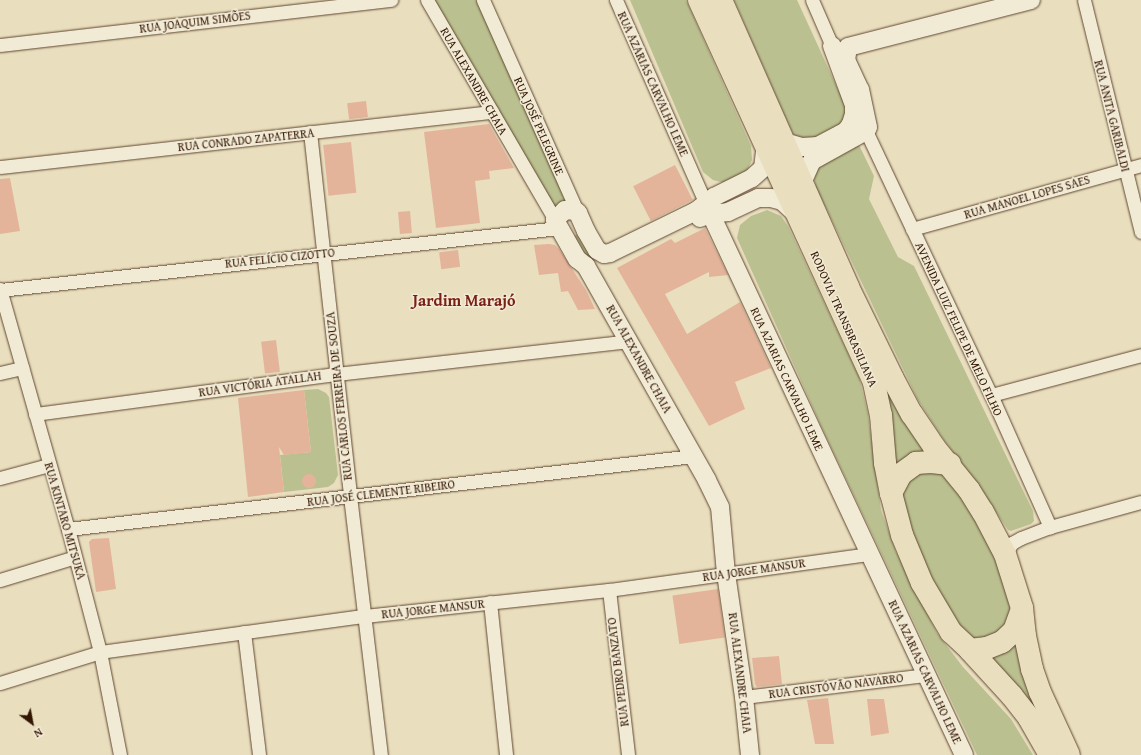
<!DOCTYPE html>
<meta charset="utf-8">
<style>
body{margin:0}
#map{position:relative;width:1141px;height:755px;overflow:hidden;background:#e9debe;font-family:"Gentium Book Plus",serif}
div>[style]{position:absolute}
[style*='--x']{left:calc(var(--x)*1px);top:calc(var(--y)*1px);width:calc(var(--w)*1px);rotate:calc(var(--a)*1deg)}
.green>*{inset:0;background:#bac08f}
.building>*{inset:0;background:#e4b49a;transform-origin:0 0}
.round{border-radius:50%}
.roads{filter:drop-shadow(0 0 1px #604731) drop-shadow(0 0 1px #604731)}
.street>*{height:13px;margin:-6.5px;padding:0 6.5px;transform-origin:6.5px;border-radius:6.5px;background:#f1ead5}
.secondary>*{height:18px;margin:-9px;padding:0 9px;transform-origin:9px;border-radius:9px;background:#f1ead5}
.highway>*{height:22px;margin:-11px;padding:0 11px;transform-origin:11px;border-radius:11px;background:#e9debe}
span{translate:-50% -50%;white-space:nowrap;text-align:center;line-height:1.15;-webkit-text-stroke:3px #f1ead5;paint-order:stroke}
.street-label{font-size:12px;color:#321502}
.district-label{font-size:16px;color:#7a1f14;font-weight:700}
.north{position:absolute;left:12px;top:703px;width:40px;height:40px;-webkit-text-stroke:3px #f1ead5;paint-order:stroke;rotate:148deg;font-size:11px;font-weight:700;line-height:16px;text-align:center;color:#321502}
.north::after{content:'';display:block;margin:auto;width:14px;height:18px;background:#321502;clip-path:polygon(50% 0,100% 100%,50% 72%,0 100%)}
</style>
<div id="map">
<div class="green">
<i style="clip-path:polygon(434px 0,476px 0,568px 201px,556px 209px)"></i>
<i style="clip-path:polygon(630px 0,686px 0,751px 146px,752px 160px,747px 171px,725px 183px,713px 180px,703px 172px)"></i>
<i style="clip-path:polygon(734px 0,797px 0,847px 109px,842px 124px,816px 138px,803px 139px,793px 134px)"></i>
<i style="clip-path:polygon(859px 145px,874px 176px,869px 199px,898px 257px,914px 266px,1033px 511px,1034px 521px,1031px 524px,1011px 531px,1008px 530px,985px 495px,944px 440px,918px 400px,816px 187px,814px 178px,816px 171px,823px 165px)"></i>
<i style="clip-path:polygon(767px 210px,781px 216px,788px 226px,859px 377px,868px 414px,881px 510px,896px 552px,937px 633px,963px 667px,1011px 719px,1033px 755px,977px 755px,823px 430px,737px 238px,740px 225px,751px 216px)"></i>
<i style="clip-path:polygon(582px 230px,594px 252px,593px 258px,586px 262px,568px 237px,576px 235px)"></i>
<i style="clip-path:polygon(877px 371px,931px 456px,895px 472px)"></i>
<i style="clip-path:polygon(318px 389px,326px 393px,329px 397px,338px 475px,334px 483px,328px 487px,284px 492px,280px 455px,311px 452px,304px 390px)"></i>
<i style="clip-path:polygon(929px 466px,954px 479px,1012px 589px,1012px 626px,984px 644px,962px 634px,930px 583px,898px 499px,906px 477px)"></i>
<i style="clip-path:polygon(1019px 640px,1057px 752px,986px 657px)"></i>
</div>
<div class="building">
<i style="left:366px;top:101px;width:16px;height:19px;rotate:83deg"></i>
<i style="clip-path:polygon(489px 124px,514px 168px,489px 171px,490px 179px,475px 181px,480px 223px,436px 228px,424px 132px)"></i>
<i style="left:351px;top:142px;width:51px;height:28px;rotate:84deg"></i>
<i style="left:675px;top:165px;width:39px;height:47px;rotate:63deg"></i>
<i style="clip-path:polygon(10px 178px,20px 231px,0 234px,0 179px)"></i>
<i style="left:410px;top:211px;width:22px;height:12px;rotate:85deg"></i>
<i style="clip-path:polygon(705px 228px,728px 275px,709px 277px,709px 272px,665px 294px,687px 334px,740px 302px,771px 368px,735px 382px,745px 409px,709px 426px,617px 268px,671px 239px,675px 243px)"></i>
<i style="clip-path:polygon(549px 244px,555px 245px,559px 249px,586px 290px,595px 309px,578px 310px,568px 291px,561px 292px,558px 273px,539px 275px,534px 245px)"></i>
<i style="left:458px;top:250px;width:17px;height:19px;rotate:83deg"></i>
<i style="left:276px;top:340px;width:32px;height:15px;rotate:83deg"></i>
<i style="clip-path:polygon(304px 390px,311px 452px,284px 455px,279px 447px,284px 492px,248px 497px,238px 398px)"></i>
<i class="round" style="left:302px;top:474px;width:14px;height:14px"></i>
<i style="clip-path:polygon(109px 538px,116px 589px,96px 592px,89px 542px,92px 539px)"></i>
<i style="left:718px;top:589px;width:49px;height:46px;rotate:82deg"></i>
<i style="clip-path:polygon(779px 656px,782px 684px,757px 687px,755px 684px,752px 658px)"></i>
<i style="clip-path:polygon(828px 698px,834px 744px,815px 744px,807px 700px)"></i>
<i style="clip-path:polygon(867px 699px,884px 699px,889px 733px,871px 736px)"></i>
</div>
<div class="roads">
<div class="street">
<i style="--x:427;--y:0;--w:255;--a:59.8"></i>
<i style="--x:483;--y:0;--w:233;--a:66"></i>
<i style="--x:616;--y:0;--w:223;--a:66.2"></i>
<i style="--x:812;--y:0;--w:50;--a:66.5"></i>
<i style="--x:1084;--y:0;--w:239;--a:76.2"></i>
<i style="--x:0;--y:45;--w:394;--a:-6.6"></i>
<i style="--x:866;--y:131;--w:292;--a:64.7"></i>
<i style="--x:991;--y:395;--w:145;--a:65.9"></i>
<i style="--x:310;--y:132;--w:366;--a:83.7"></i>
<i style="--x:350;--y:496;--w:261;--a:83.2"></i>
<i style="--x:0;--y:167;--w:495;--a:-6.4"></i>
<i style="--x:912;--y:229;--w:238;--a:-15.6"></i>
<i style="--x:0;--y:289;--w:249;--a:74.2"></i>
<i style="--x:68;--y:529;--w:127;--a:75.4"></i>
<i style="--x:100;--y:652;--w:105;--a:79"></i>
<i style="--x:0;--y:290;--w:562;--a:-6.33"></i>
<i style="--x:0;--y:373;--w:23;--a:-13"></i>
<i style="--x:991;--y:395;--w:155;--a:-14.9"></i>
<i style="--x:35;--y:414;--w:304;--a:-7.6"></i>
<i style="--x:336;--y:374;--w:295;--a:-6.4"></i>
<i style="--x:0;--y:478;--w:51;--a:-14.9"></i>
<i style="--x:68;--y:529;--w:629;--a:-6.66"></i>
<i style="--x:1005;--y:554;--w:13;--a:-58"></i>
<i style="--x:1012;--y:543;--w:10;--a:-29"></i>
<i style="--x:1021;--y:538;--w:31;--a:-21"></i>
<i style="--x:1050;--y:527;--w:94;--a:-15.4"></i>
<i style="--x:0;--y:580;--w:78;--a:-17"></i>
<i style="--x:609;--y:590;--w:166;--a:83.4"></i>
<i style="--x:490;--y:602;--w:154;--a:84"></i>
<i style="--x:244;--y:632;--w:124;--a:83"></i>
<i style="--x:0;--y:683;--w:105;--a:-17.2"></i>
<i style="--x:100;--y:652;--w:266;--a:-7.8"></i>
<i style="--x:364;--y:616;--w:246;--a:-6.1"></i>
<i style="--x:609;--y:590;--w:262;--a:-7.9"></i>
<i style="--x:744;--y:697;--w:184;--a:-6.9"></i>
</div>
<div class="secondary">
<i style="--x:784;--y:142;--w:19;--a:16"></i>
<i style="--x:802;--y:147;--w:16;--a:-4"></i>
<i style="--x:818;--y:146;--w:32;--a:-28"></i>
<i style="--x:846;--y:131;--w:9;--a:-54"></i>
<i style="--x:851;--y:124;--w:10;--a:-73"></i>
<i style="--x:854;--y:114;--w:9;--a:-90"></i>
<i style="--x:854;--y:105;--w:63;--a:-110.4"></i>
<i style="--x:802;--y:183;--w:24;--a:-66"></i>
<i style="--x:812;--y:161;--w:62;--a:-29.1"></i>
<i style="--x:866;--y:131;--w:4;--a:-63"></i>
<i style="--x:868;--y:127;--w:38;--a:-102"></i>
<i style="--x:860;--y:90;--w:33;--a:-115"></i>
<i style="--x:846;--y:60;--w:13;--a:-81"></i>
<i style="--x:848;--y:47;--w:189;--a:-14.4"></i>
<i style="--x:706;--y:204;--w:608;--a:64.91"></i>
<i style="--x:700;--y:218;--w:11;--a:-22"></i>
<i style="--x:710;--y:214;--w:18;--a:-6"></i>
<i style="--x:728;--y:212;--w:33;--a:-25"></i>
<i style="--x:758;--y:198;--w:13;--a:0"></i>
<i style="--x:771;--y:198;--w:11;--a:15"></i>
<i style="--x:782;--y:201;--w:18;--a:43"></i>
<i style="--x:750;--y:755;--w:58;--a:-95.9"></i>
<i style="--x:744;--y:697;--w:124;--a:-98.3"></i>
<i style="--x:726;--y:574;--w:67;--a:-95.1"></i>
<i style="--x:720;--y:507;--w:30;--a:-116"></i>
<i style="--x:707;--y:480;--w:246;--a:-119.5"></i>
<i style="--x:586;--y:266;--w:11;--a:-142"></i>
<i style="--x:577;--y:259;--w:45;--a:-119.4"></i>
<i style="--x:555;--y:220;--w:14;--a:-45"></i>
<i style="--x:565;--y:210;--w:11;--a:5"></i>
<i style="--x:576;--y:211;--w:3;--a:45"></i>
<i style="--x:578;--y:213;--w:20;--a:66"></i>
<i style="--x:586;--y:231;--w:22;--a:60"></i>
<i style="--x:597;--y:250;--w:8;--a:30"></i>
<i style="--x:604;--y:254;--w:6;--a:-9"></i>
<i style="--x:610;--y:253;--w:96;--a:-26"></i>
<i style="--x:696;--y:211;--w:23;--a:-38"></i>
<i style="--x:714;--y:197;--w:42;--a:-26.6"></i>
<i style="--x:752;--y:178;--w:15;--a:-42"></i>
<i style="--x:763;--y:168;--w:23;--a:-83"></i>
</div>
<div class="highway">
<i style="--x:699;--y:0;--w:421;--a:65.4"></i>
<i style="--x:874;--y:383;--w:33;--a:78"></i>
<i style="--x:881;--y:415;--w:48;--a:85.2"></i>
<i style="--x:885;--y:463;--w:31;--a:79"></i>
<i style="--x:891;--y:493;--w:43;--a:75.3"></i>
<i style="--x:902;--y:535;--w:52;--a:67.4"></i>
<i style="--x:922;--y:583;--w:57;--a:59.4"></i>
<i style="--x:951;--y:632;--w:26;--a:43"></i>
<i style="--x:970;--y:650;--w:62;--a:47.6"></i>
<i style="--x:1012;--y:696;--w:28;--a:52"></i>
<i style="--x:1029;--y:718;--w:43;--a:60.4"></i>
<i style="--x:721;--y:0;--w:314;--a:66.1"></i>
<i style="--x:848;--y:287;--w:102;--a:63.9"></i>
<i style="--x:893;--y:379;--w:40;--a:62"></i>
<i style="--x:912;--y:414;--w:40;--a:56"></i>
<i style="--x:934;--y:447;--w:55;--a:50.9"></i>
<i style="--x:969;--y:490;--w:26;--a:58"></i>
<i style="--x:983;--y:512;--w:47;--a:62.4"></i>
<i style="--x:1005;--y:554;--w:57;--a:72.5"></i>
<i style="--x:1022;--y:608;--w:28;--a:84"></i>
<i style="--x:1025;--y:636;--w:34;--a:78"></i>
<i style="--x:1032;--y:669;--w:24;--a:71"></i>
<i style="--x:1040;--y:692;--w:69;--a:65.3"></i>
<i style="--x:891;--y:493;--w:21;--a:-62"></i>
<i style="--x:901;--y:474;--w:19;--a:-36"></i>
<i style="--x:916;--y:463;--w:15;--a:-4"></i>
<i style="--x:931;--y:462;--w:19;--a:6"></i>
<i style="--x:970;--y:650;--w:17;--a:-7"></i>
<i style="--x:987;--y:648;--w:16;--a:-22"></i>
<i style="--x:1002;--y:642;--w:16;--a:-43"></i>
<i style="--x:1014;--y:631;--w:23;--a:-70"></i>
</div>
</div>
<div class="street-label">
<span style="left:195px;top:22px;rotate:-7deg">RUA JOAQUIM SIMÕES</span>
<span style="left:474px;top:81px;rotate:60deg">RUA ALEXANDRE CHAIA</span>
<span style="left:653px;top:84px;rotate:66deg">RUA AZARIAS CARVALHO LEME</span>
<span style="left:1112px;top:116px;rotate:76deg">RUA ANITA GARIBALDI</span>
<span style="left:539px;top:126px;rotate:66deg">RUA JOSÉ PELEGRINE</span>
<span style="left:246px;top:140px;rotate:-6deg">RUA CONRADO ZAPATERRA</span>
<span style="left:1027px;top:197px;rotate:-16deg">RUA MANOEL LOPES SAES</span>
<span style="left:280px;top:258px;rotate:-6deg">RUA FELÍCIO CIZOTTO</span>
<span style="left:844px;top:319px;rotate:66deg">RODOVIA TRANSBRASILIANA</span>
<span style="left:959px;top:329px;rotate:65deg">AVENIDA LUIZ FELIPE DE MELO FILHO</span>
<span style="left:639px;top:359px;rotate:61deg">RUA ALEXANDRE CHAIA</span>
<span style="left:787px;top:379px;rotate:65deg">RUA AZARIAS CARVALHO LEME</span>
<span style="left:260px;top:384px;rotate:-8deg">RUA VICTÓRIA ATALLAH</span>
<span style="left:339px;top:396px;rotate:-96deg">RUA CARLOS FERREIRA DE SOUZA</span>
<span style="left:381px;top:493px;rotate:-7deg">RUA JOSÉ CLEMENTE RIBEIRO</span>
<span style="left:65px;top:521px;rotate:74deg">RUA KINTARO MITSUKA</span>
<span style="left:754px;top:570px;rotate:-8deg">RUA JORGE MANSUR</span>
<span style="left:433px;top:609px;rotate:-6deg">RUA JORGE MANSUR</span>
<span style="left:618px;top:672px;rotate:-97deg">RUA PEDRO BANZATO</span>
<span style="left:925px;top:672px;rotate:65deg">RUA AZARIAS CARVALHO LEME</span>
<span style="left:740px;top:673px;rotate:83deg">RUA ALEXANDRE CHAIA</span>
<span style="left:836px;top:686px;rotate:-7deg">RUA CRISTÓVÃO NAVARRO</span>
</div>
<div class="district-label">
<span style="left:464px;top:300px">Jardim Marajó</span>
</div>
<div class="north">N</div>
</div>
